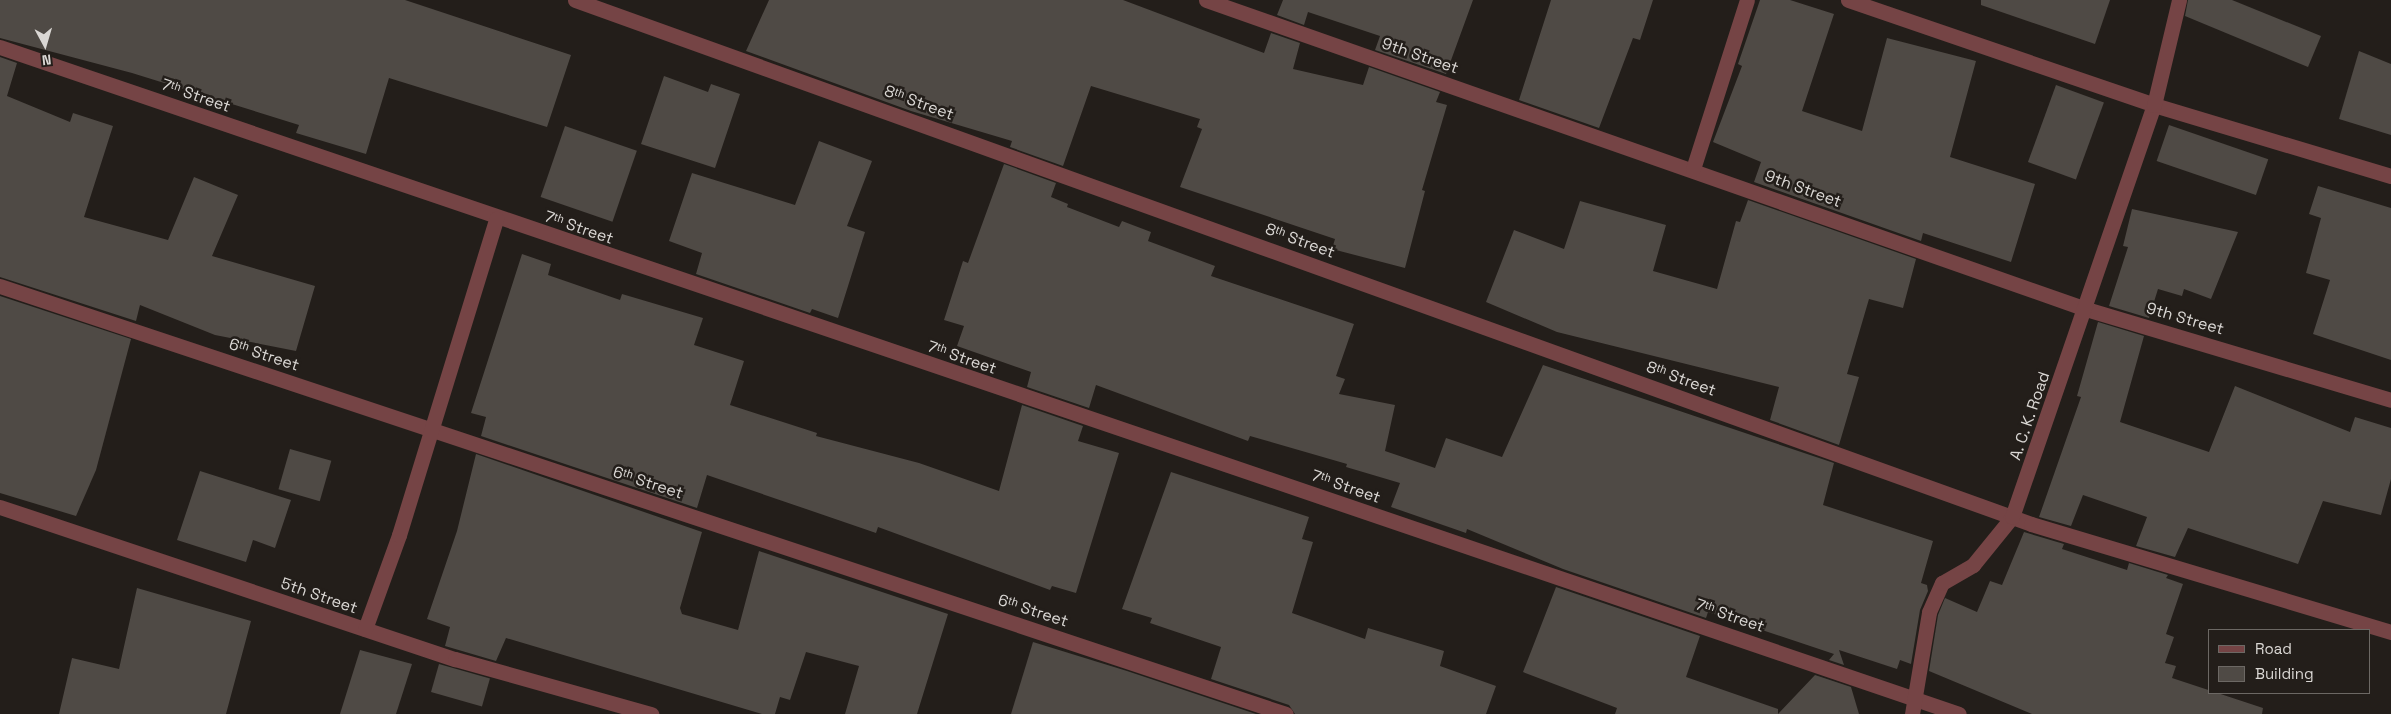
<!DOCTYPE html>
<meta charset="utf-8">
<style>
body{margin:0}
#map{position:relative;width:2391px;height:714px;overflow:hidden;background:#231e1a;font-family:"Space Grotesk",sans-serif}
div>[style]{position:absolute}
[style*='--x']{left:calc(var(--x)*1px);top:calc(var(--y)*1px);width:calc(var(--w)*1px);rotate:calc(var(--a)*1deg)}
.building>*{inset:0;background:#4f4a45;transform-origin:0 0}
.minor>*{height:15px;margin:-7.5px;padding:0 7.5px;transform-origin:7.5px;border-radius:7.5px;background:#754445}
span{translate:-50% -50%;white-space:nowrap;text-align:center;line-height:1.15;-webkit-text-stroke:5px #231e1a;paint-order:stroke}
.street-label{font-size:16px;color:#dad7d4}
.legend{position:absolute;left:2208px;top:629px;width:162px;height:65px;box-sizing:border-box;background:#231e1a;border:1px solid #6c6864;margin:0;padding:6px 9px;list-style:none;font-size:15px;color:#dad7d4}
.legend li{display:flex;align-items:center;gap:10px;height:25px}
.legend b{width:25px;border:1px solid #6c6864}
.north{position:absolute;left:20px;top:20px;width:50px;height:50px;-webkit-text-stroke:4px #231e1a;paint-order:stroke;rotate:174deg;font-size:14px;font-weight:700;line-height:20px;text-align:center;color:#dad7d4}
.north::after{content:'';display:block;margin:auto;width:18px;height:22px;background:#dad7d4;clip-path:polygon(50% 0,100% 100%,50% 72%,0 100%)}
</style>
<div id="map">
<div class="building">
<i style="clip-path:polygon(0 0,405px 0,571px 55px,547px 127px,389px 78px,366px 154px,296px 133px,299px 125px,132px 73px,0 38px)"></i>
<i style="clip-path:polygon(769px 0,1123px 0,1264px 53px,1271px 33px,1300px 43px,1293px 69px,1363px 85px,1369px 67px,1440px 92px,1436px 102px,1447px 105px,1422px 190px,1425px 191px,1405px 268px,1332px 249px,1335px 239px,1180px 187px,1202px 129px,1197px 127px,1200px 119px,1091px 86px,1063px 166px,1010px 147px,1012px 141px,911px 111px,746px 51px)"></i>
<i style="clip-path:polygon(1283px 0,1473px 0,1446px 74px,1375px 50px,1380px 36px,1308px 12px,1304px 25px,1277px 15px)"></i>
<i style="clip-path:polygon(1551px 0,1653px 0,1640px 40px,1633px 38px,1599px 128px,1519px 100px)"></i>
<i style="clip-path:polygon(1760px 0,1790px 0,1834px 14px,1802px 111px,1862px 131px,1887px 38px,1976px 61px,1950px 157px,2035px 184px,2011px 262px,1923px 233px,1921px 241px,1754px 182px,1761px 162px,1713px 142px,1742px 66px,1738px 64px)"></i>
<i style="clip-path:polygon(1981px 0,2110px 0,2095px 44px,1981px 5px)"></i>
<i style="clip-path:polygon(2188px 0,2232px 0,2321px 36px,2308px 67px,2185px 16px)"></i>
<i style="clip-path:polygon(2359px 51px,2391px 64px,2391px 135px,2339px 119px)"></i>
<i style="clip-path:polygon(0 57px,17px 63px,7px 96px,70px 122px,73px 113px,113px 126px,84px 217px,168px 240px,194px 177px,238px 195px,212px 256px,315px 286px,296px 351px,215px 335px,140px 305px,136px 321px,0 277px)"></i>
<i style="clip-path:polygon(664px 76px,708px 92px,711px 84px,740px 94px,715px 168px,641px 144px)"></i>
<i style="left:2056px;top:85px;width:51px;height:82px;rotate:20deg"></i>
<i style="left:2169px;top:125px;width:105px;height:38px;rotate:19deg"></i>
<i style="left:565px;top:126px;width:76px;height:75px;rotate:19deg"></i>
<i style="clip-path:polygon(819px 141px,872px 161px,847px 226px,865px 232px,838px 318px,812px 309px,810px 313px,696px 274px,702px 253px,669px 241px,692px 173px,795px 205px)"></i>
<i style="clip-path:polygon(1004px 164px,1056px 183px,1051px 197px,1068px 204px,1067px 207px,1119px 227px,1122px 221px,1151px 232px,1148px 241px,1215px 266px,1211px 276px,1354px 324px,1336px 376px,1345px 379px,1339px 394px,1395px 405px,1385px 451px,1435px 468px,1446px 438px,1502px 457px,1543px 365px,1834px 463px,1823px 505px,1933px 541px,1921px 583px,1927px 585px,1928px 591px,1920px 610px,1911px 664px,1900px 660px,1897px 669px,1839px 650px,1844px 665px,1829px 660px,1834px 654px,1708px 612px,1706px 618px,1563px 569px,1467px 529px,1466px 533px,1391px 507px,1400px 483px,1346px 467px,1347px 464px,1250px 436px,1248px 441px,1096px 385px,1089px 408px,1027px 387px,1031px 372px,957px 346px,964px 326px,944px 320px,963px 261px,968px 263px)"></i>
<i style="clip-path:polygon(2318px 186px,2391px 208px,2391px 360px,2313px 334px,2330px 280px,2306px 273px,2321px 218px,2309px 214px)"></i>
<i style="clip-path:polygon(1748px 200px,1916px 259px,1903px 308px,1869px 299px,1847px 374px,1859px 377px,1839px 445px,1770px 420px,1779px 387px,1557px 332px,1486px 302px,1514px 230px,1564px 249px,1580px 201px,1666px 225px,1653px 271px,1717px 289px,1736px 221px,1740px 222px)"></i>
<i style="clip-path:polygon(2132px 209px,2238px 232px,2211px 299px,2184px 289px,2182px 296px,2158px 289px,2149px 318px,2109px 306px,2128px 247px,2123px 246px)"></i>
<i style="clip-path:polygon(522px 254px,551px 264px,548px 275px,620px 300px,622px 294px,703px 318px,694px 345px,744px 361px,730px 405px,817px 433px,816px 436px,919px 463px,999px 491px,1022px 405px,1083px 426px,1078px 441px,1119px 453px,1076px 593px,1052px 586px,1050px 590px,878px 527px,876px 533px,707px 475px,697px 508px,481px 436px,486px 417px,471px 413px)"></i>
<i style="clip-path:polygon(0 296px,131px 339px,96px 470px,76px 516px,0 493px)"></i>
<i style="clip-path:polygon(2098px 322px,2144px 336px,2120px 422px,2209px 452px,2235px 386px,2350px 432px,2355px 417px,2391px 428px,2391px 479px,2381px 515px,2323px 501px,2298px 564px,2188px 528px,2175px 557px,2136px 546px,2147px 517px,2083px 495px,2071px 526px,2039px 517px,2081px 397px,2077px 396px)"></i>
<i style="left:290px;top:449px;width:43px;height:42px;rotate:16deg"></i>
<i style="clip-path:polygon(476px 454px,702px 532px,680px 608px,682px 614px,738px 630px,759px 551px,948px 614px,917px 714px,845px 714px,859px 666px,806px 652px,790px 700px,780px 697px,775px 714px,762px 714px,506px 638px,496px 661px,445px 646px,450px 627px,427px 619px,457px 531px)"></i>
<i style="clip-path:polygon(200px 471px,291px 500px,275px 548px,253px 540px,246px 562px,177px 540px)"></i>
<i style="clip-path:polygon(1171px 472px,1309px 517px,1302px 539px,1313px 542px,1292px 613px,1365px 639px,1368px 628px,1444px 651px,1440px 666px,1496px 686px,1486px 714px,1295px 714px,1289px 705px,1211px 679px,1221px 647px,1150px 623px,1152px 618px,1122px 609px)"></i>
<i style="clip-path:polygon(2024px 532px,2064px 544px,2062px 549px,2127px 570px,2129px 563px,2168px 575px,2166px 578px,2183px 584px,2166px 634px,2174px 637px,2165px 663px,2176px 666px,2172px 678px,2263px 708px,2262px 714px,2032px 714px,1929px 671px,1938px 615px,1945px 598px,1977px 612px,1990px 581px,2002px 585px)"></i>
<i style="clip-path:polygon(1556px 587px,1700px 636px,1686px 677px,1778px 709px,1778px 714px,1815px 675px,1851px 687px,1859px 714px,1615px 714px,1617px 708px,1523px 672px)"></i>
<i style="clip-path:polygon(137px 588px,251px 621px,226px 714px,59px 714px,72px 658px,119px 669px)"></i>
<i style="clip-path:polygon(1033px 642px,1127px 671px,1256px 714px,1011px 714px)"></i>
<i style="clip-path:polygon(360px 650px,412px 664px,396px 714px,340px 714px)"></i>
<i style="left:439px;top:664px;width:53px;height:29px;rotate:16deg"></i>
</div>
<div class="minor">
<i style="--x:575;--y:0;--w:1547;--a:19.79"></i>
<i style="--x:2031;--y:524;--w:376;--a:16.7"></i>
<i style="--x:1206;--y:0;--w:933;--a:19.35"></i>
<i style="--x:2086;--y:309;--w:318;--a:16.6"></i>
<i style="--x:1848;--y:0;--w:324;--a:18.9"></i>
<i style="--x:2154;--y:105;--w:247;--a:16.7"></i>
<i style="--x:0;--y:47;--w:2069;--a:18.8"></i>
<i style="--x:1693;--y:169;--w:177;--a:-72.3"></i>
<i style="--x:0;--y:286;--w:1355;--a:18.41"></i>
<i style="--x:0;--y:507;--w:480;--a:18.5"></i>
<i style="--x:455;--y:659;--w:204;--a:15.7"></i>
<i style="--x:365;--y:629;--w:100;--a:-70.1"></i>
<i style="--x:399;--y:535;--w:331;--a:-72.9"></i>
<i style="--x:1912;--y:714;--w:103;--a:-80.5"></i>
<i style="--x:1929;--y:612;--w:32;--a:-66"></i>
<i style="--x:1942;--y:583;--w:36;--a:-30"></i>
<i style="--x:1973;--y:565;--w:62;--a:-50.9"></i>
<i style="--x:2012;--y:517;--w:436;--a:-71"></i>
<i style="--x:2154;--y:105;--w:108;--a:-76.6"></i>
</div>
<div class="street-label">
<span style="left:1420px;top:56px;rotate:19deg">9th Street</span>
<span style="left:196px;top:96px;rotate:19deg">7ᵗʰ Street</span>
<span style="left:919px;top:103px;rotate:20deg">8ᵗʰ Street</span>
<span style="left:1803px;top:189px;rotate:20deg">9th Street</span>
<span style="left:579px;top:228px;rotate:19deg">7ᵗʰ Street</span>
<span style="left:1300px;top:241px;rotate:20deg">8ᵗʰ Street</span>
<span style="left:2185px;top:319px;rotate:16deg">9th Street</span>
<span style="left:264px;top:355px;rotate:18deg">6ᵗʰ Street</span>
<span style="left:962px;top:358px;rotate:19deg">7ᵗʰ Street</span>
<span style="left:1681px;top:379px;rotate:20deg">8ᵗʰ Street</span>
<span style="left:2030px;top:416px;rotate:-71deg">A. C. K. Road</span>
<span style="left:648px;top:483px;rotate:18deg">6ᵗʰ Street</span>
<span style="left:1346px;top:487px;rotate:19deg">7ᵗʰ Street</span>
<span style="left:319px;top:596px;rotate:19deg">5th Street</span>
<span style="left:1033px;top:611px;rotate:18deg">6ᵗʰ Street</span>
<span style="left:1730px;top:616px;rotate:19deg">7ᵗʰ Street</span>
</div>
<ul class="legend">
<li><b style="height:6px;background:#754445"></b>Road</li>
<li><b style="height:14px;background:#4f4a45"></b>Building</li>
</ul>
<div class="north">N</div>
</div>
